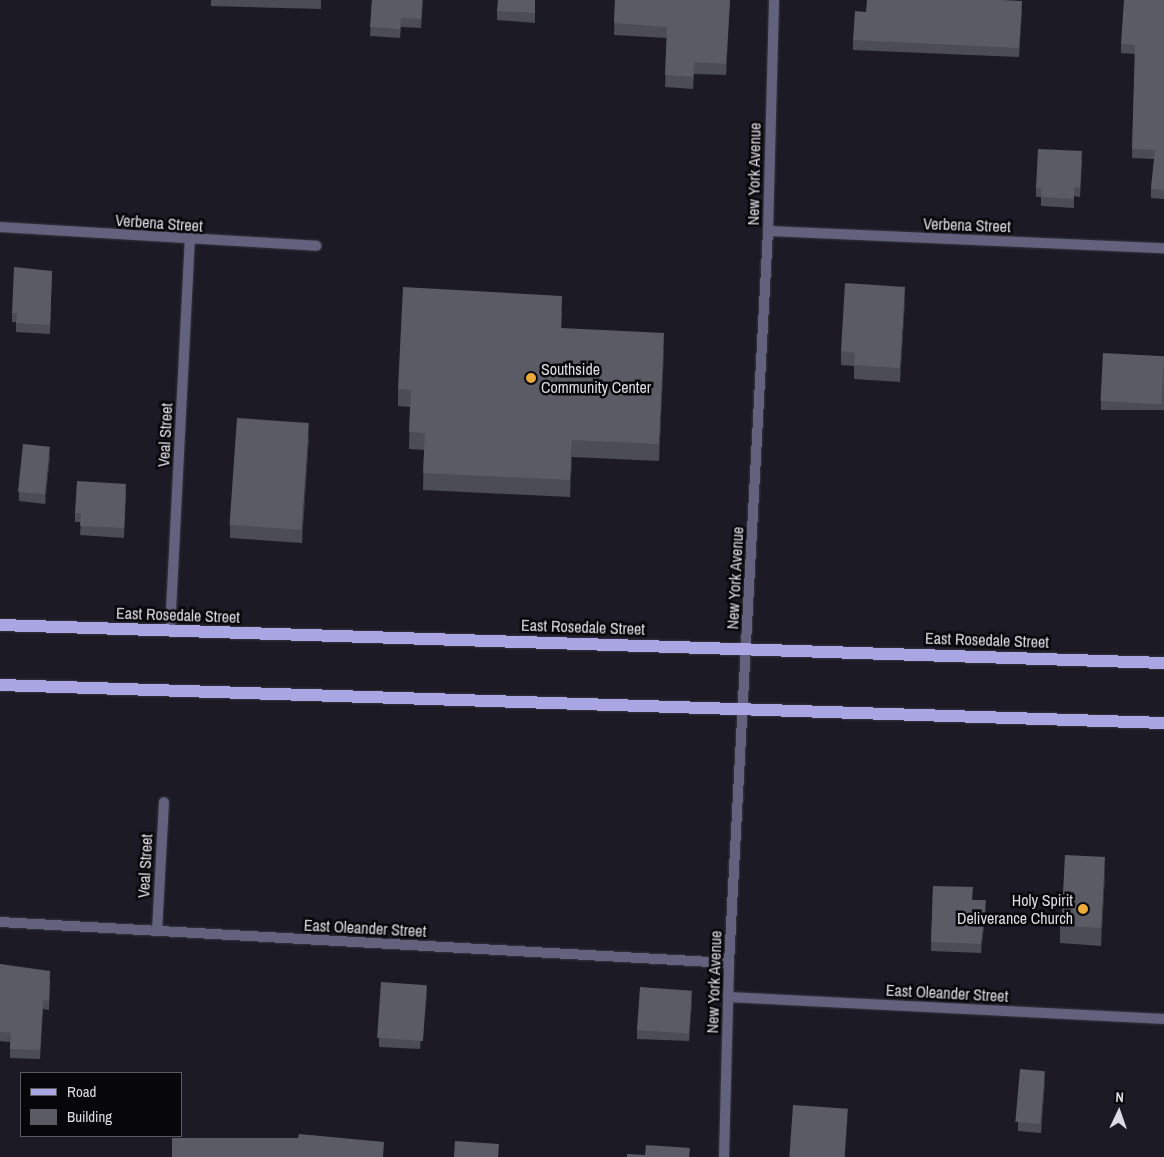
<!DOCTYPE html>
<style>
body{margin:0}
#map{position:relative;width:1164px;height:1157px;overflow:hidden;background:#1c1b25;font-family:"Archivo Narrow",sans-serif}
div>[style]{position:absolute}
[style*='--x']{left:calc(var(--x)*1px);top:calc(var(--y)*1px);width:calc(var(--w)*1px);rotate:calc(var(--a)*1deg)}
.roads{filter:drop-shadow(0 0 1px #37363f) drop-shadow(0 0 1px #37363f)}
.minor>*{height:10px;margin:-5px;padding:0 5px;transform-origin:5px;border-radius:5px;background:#62617e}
.primary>*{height:12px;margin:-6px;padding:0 6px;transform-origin:6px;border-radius:6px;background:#a9a6e3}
.wall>*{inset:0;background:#4c4c56}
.shaded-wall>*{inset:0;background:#32323c}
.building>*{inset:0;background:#5b5b66;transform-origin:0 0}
.dots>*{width:14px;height:14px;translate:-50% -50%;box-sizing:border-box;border:2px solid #07070a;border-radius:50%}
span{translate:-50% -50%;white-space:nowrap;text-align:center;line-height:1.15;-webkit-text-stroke:5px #07070a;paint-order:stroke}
.street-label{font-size:16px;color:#dcdce2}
.poi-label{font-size:16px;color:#dcdce2}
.left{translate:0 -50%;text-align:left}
.right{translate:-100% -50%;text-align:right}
.legend{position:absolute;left:20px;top:1072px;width:162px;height:65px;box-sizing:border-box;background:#07070a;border:1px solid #5c5c60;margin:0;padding:6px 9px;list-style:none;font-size:15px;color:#dcdce2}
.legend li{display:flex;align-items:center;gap:10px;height:25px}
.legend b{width:25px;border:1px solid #5c5c60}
.north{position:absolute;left:1094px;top:1087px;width:50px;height:50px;-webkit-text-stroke:4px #07070a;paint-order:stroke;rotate:3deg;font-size:14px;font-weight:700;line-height:20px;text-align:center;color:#dcdce2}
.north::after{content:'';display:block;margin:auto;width:18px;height:22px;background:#dcdce2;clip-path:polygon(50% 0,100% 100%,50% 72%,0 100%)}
</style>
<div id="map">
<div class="roads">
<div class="minor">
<i style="--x:0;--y:227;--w:317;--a:3.4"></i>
<i style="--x:768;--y:231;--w:396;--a:2.5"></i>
<i style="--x:170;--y:631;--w:392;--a:-87.1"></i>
<i style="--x:0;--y:922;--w:730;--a:3.22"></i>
<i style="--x:157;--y:931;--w:129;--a:-86.9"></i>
<i style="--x:728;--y:997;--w:437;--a:2.9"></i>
<i style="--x:724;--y:1157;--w:194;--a:-88.5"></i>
<i style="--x:729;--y:963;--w:733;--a:-86.95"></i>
<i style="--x:768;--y:231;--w:231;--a:-88.5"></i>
</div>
<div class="primary">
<i style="--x:0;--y:625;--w:1165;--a:1.87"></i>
<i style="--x:0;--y:685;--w:1165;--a:1.87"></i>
</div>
</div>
<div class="wall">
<i style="clip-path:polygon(211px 0,321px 0,321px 9px,211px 6px)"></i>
<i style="clip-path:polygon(372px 0,423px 0,421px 28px,401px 27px,400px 38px,370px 36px)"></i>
<i style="clip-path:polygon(535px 0,535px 23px,497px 20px,497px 11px)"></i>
<i style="clip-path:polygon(615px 0,730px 0,726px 75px,694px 74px,693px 89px,665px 87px,667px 38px,614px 35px)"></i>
<i style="clip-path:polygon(1164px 0,1164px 199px,1151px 198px,1151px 189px,1154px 159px,1132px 158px,1135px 54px,1121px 53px,1121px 44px)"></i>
<i style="clip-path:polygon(1022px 10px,1019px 57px,853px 50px,853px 40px,866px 12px)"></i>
<i style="clip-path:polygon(1082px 160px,1080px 197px,1074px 196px,1074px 208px,1041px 206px,1041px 197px,1036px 197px,1036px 188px)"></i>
<i style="clip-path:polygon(52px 271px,50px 334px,16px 332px,16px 322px,12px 322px,12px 313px)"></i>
<i style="clip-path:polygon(905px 300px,900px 382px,854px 379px,854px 366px,841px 365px,841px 351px)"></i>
<i style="clip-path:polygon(562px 313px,561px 328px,664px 350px,659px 461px,572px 457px,570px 497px,423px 490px,424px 450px,409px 449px,410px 407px,398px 406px,398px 389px)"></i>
<i style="clip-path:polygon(1164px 356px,1164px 410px,1101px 410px,1101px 401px)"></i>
<i style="clip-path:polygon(309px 436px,302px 543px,230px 538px,230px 525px)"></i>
<i style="clip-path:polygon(50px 456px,45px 504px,19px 501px,19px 492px)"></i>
<i style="clip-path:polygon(126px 493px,124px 538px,80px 535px,81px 522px,75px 522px,75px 513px)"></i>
<i style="clip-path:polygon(1105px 874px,1101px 946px,1060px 943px,1060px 926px)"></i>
<i style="clip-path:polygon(933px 886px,973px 900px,986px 909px,981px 953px,931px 951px)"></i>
<i style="clip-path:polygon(0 964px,50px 980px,49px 1010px,43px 1009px,40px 1059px,10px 1058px,10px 1042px,0 1041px)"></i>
<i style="clip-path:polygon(427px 994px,420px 1049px,379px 1047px,379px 1038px)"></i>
<i style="clip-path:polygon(692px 1000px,689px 1041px,637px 1039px,637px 1030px)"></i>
<i style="clip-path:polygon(1045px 1080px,1041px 1133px,1018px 1131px,1018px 1122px)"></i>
</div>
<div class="shaded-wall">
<i style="clip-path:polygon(730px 0,726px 75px,726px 64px)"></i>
<i style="clip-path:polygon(1022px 1px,1022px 10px,1019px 57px,1019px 48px)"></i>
<i style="clip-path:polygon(905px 287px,905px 300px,900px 382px,900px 368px)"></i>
<i style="clip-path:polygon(562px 296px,562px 313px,561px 345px,561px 328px)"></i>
<i style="clip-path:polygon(664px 333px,664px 350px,659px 461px,659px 444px)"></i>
<i style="clip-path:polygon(309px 423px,309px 436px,302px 543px,302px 530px)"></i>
<i style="clip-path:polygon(572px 440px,572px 457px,570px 497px,570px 480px)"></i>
<i style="clip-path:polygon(50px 447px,50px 456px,45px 504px,45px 495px)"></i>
<i style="clip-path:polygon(1105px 857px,1105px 874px,1101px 946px,1101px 929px)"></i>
<i style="clip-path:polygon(986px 900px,986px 909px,981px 953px,981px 944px)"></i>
<i style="clip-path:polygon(427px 985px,427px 994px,420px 1049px,420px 1040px)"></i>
<i style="clip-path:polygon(692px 991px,692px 1000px,689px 1041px,689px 1032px)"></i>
<i style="clip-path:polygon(1045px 1071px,1045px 1080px,1041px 1133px,1041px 1124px)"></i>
<i style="clip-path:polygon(848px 1109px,845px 1157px,844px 1157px)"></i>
</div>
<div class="building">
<i style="clip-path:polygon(372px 0,422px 0,421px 19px,401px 18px,400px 29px,370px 27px)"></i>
<i style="clip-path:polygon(498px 0,535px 0,535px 13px,497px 11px)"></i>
<i style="clip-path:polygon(615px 0,730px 0,726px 64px,694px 62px,693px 77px,665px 75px,667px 27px,614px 23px)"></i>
<i style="clip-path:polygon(867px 0,1001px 0,1022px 1px,1019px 48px,853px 40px,855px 11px,866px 12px)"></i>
<i style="clip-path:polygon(1124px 0,1164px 0,1164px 190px,1151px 189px,1155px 150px,1132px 149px,1135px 45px,1121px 44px)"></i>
<i style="clip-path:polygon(1038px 149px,1082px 151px,1080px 188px,1074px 187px,1074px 199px,1041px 197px,1041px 188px,1036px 188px)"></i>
<i style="clip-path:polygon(14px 267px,52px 271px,50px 325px,16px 323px,17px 313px,12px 313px)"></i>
<i style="clip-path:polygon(845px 283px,905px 287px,900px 368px,854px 365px,855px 353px,841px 351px)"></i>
<i style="clip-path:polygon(403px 287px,562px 296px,561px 328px,664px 333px,659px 444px,572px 440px,570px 480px,423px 473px,425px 433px,409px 432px,411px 390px,398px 389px)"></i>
<i style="left:1103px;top:353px;width:61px;height:48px;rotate:3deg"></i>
<i style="left:237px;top:418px;width:72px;height:107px;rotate:4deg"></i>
<i style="left:23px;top:444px;width:27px;height:48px;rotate:6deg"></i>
<i style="clip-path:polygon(77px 481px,126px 484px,124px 528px,80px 526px,81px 513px,75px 513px)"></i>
<i style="left:1065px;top:855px;width:40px;height:71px;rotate:3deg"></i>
<i style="clip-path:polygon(933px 886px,973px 887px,972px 900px,986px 900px,981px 944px,931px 942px)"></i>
<i style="clip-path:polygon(0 964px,50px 971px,49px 1001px,43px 1000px,40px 1050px,10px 1049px,11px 1033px,0 1032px)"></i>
<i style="left:381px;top:982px;width:46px;height:56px;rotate:4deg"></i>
<i style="left:640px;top:987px;width:52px;height:43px;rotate:4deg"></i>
<i style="left:1020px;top:1069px;width:25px;height:53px;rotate:5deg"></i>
<i style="left:793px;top:1105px;width:55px;height:52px;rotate:4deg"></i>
<i style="clip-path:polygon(299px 1134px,384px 1142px,383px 1157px,172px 1157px,172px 1138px,298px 1138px)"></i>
<i style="clip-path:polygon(455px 1141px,499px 1144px,498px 1157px,454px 1157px)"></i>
<i style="clip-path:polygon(646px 1145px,690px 1148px,689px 1157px,627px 1157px,627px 1154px,645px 1155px)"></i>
</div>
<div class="dots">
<i style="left:531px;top:378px;background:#ebaa39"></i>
<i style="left:1083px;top:909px;background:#ebaa39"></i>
</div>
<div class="street-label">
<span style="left:754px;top:174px;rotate:-89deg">New York Avenue</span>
<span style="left:159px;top:223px;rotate:4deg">Verbena Street</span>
<span style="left:967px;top:225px;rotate:2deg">Verbena Street</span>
<span style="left:165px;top:435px;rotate:-87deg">Veal Street</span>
<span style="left:735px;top:578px;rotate:-87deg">New York Avenue</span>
<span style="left:178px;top:615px;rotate:2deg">East Rosedale Street</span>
<span style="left:583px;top:627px;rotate:2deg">East Rosedale Street</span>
<span style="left:987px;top:640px;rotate:2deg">East Rosedale Street</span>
<span style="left:145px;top:866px;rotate:-87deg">Veal Street</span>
<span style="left:365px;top:928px;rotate:3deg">East Oleander Street</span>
<span style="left:714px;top:982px;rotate:-88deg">New York Avenue</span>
<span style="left:947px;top:993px;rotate:3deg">East Oleander Street</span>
</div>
<div class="poi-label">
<span class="left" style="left:541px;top:378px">Southside<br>Community Center</span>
<span class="right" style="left:1073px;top:909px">Holy Spirit<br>Deliverance Church</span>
</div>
<ul class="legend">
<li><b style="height:6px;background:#a9a6e3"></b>Road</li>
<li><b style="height:14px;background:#5b5b66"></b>Building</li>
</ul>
<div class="north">N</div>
</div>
